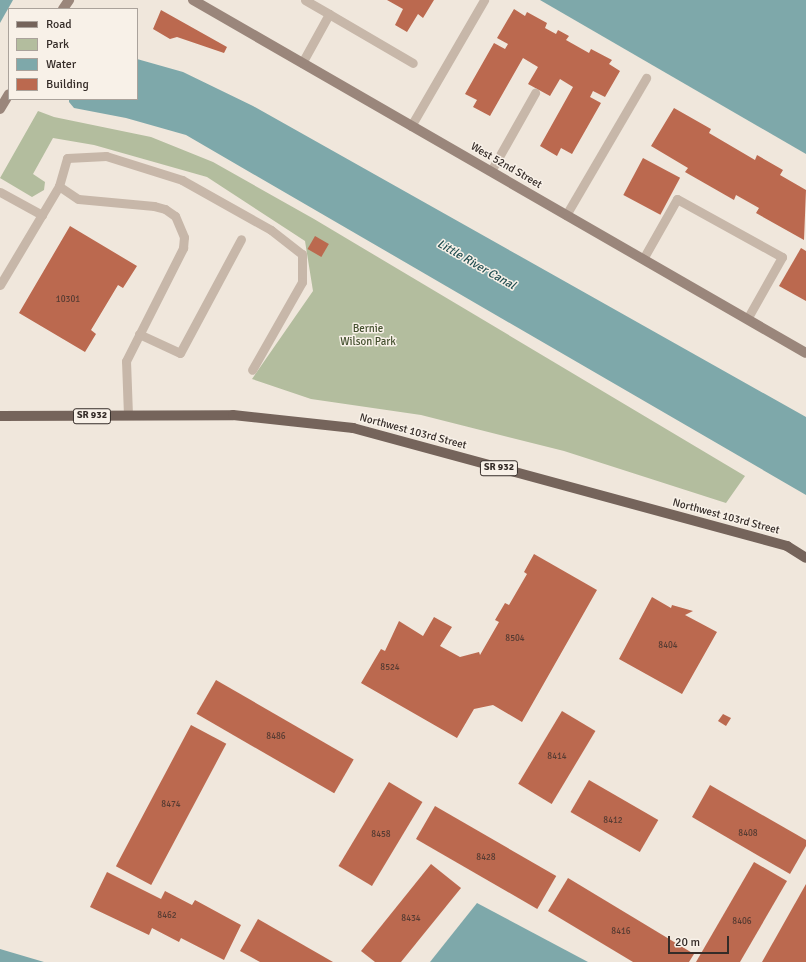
<!DOCTYPE html>
<style>
body{margin:0}
#map{position:relative;width:806px;height:962px;overflow:hidden;background:#f0e7dc;font-family:Signika,sans-serif}
div>[style]{position:absolute}
[style*='--x']{left:calc(var(--x)*1px);top:calc(var(--y)*1px);width:calc(var(--w)*1px);rotate:calc(var(--a)*1deg)}
.green>*{inset:0;background:#b3bd9e}
.water>*{inset:0;background:#7ea8aa}
.building>*{inset:0;background:#bb694f;transform-origin:0 0}
.lane>*{height:9px;margin:-4.5px;padding:0 4.5px;transform-origin:4.5px;border-radius:4.5px;background:#c7b7a9}
.secondary>*{height:10px;margin:-5px;padding:0 5px;transform-origin:5px;border-radius:5px;background:#9a867b}
.primary>*{height:10px;margin:-5px;padding:0 5px;transform-origin:5px;border-radius:5px;background:#75645b}
span{translate:-50% -50%;white-space:nowrap;text-align:center;line-height:1.15;-webkit-text-stroke:3px #f8f1e8;paint-order:stroke}
.number-label{font-size:9px;color:#563b32}
.number-label span{-webkit-text-stroke-width:0}
.shield-label span{padding:1px 3px;background:#f8f1e8;border:1px solid;border-radius:3px;-webkit-text-stroke-width:0}
.shield-label{font-size:10px;color:#352c28;font-weight:700}
.street-label{font-size:11px;color:#352c28}
.park-label{font-size:11px;color:#44502f}
.water-label{font-size:12px;color:#224f52;font-style:italic}
.legend{position:absolute;left:8px;top:8px;width:130px;height:92px;box-sizing:border-box;background:#f8f1e8;border:1px solid #aaa29b;margin:0;padding:5px 7px;list-style:none;font-size:12px;color:#352c28}
.legend li{display:flex;align-items:center;gap:8px;height:20px}
.legend b{width:20px;border:1px solid #aaa29b}
.scale{position:absolute;left:668px;top:936px;width:61px;height:18px;box-sizing:border-box;border:2px solid #352c28;border-top:0;padding-left:5px;font-size:12px;line-height:14px;white-space:nowrap;color:#352c28;-webkit-text-stroke:3px #f8f1e8;paint-order:stroke}
</style>
<div id="map">
<div class="green">
<i style="clip-path:polygon(38px 111px,54px 117px,151px 137px,213px 162px,314px 219px,745px 476px,726px 503px,564px 451px,421px 415px,311px 399px,252px 379px,313px 291px,305px 241px,207px 177px,94px 145px,53px 138px,33px 174px,45px 182px,44px 190px,32px 197px,0 178px)"></i>
</div>
<div class="water">
<i style="clip-path:polygon(0 0,13px 0,0 23px)"></i>
<i style="clip-path:polygon(540px 0,806px 0,806px 154px)"></i>
<i style="clip-path:polygon(137px 59px,183px 72px,253px 106px,806px 417px,806px 495px,186px 135px,126px 118px,74px 108px,69px 102px,69px 99px,137px 99px)"></i>
<i style="clip-path:polygon(477px 903px,588px 962px,430px 962px)"></i>
<i style="clip-path:polygon(0 949px,44px 962px,0 962px)"></i>
</div>
<div class="building">
<i style="clip-path:polygon(387px 0,434px 0,423px 18px,418px 14px,407px 32px,395px 25px,403px 9px)"></i>
<i style="clip-path:polygon(514px 9px,525px 16px,527px 12px,547px 23px,545px 28px,556px 34px,558px 30px,569px 36px,566px 40px,589px 53px,591px 49px,612px 60px,609px 64px,620px 71px,605px 97px,593px 91px,590px 97px,601px 103px,572px 154px,561px 148px,557px 156px,540px 146px,573px 87px,560px 79px,550px 96px,528px 84px,538px 67px,523px 58px,490px 116px,473px 107px,477px 100px,465px 94px,494px 43px,505px 49px,508px 44px,497px 38px)"></i>
<i style="clip-path:polygon(161px 10px,227px 47px,224px 53px,177px 37px,170px 39px,153px 29px)"></i>
<i style="clip-path:polygon(674px 108px,711px 129px,709px 133px,755px 160px,757px 155px,783px 170px,780px 175px,806px 190px,804px 240px,756px 213px,759px 208px,736px 195px,734px 200px,685px 172px,688px 168px,651px 146px)"></i>
<i style="left:643px;top:158px;width:42px;height:42px;rotate:28deg"></i>
<i style="clip-path:polygon(70px 226px,137px 266px,123px 288px,118px 285px,91px 330px,96px 334px,85px 352px,19px 313px)"></i>
<i style="left:315px;top:236px;width:16px;height:15px;rotate:30deg"></i>
<i style="clip-path:polygon(801px 248px,806px 251px,806px 301px,779px 286px)"></i>
<i style="clip-path:polygon(534px 554px,597px 590px,522px 722px,493px 705px,474px 709px,457px 738px,361px 683px,381px 649px,385px 651px,399px 621px,423px 636px,434px 617px,452px 627px,440px 646px,460px 657px,479px 652px,480px 655px,499px 622px,495px 620px,505px 603px,509px 605px,527px 574px,524px 572px)"></i>
<i style="clip-path:polygon(652px 597px,671px 608px,672px 605px,693px 611px,685px 615px,717px 632px,682px 694px,619px 659px)"></i>
<i style="left:216px;top:680px;width:159px;height:39px;rotate:30deg"></i>
<i style="left:562px;top:711px;width:39px;height:85px;rotate:31deg"></i>
<i style="clip-path:polygon(723px 714px,731px 718px,726px 726px,718px 721px)"></i>
<i style="left:191px;top:725px;width:40px;height:160px;rotate:28deg"></i>
<i style="left:589px;top:780px;width:80px;height:37px;rotate:30deg"></i>
<i style="left:389px;top:782px;width:39px;height:98px;rotate:31deg"></i>
<i style="clip-path:polygon(710px 785px,806px 840px,806px 846px,790px 874px,692px 817px)"></i>
<i style="left:435px;top:806px;width:140px;height:38px;rotate:30deg"></i>
<i style="clip-path:polygon(754px 862px,787px 881px,740px 962px,696px 962px)"></i>
<i style="clip-path:polygon(431px 864px,461px 888px,401px 962px,375px 962px,361px 951px)"></i>
<i style="clip-path:polygon(107px 872px,161px 899px,165px 891px,192px 905px,195px 900px,241px 925px,224px 960px,181px 938px,179px 942px,152px 928px,149px 935px,90px 907px)"></i>
<i style="clip-path:polygon(568px 878px,694px 954px,689px 962px,633px 962px,548px 911px)"></i>
<i style="clip-path:polygon(806px 884px,806px 962px,762px 962px)"></i>
<i style="clip-path:polygon(258px 919px,333px 962px,260px 962px,240px 951px)"></i>
</div>
<div class="lane">
<i style="--x:305;--y:0;--w:28;--a:30"></i>
<i style="--x:302;--y:63;--w:56;--a:-61.1"></i>
<i style="--x:329;--y:14;--w:97;--a:30.3"></i>
<i style="--x:411;--y:126;--w:146;--a:-59.9"></i>
<i style="--x:491;--y:171;--w:90;--a:-60.6"></i>
<i style="--x:0;--y:192;--w:48;--a:28.7"></i>
<i style="--x:566;--y:215;--w:159;--a:-59.7"></i>
<i style="--x:643;--y:259;--w:69;--a:-60.5"></i>
<i style="--x:677;--y:199;--w:120;--a:28.9"></i>
<i style="--x:782;--y:257;--w:71;--a:119.4"></i>
<i style="--x:0;--y:285;--w:115;--a:-59.2"></i>
<i style="--x:139;--y:334;--w:45;--a:24.9"></i>
<i style="--x:180;--y:353;--w:129;--a:-61.8"></i>
<i style="--x:128;--y:415;--w:54;--a:-92.1"></i>
<i style="--x:126;--y:361;--w:127;--a:-63.2"></i>
<i style="--x:183;--y:248;--w:11;--a:-85"></i>
<i style="--x:184;--y:237;--w:23;--a:-113"></i>
<i style="--x:175;--y:216;--w:12;--a:-145"></i>
<i style="--x:165;--y:209;--w:11;--a:-165"></i>
<i style="--x:154;--y:206;--w:76;--a:-174.7"></i>
<i style="--x:78;--y:199;--w:23;--a:-146"></i>
<i style="--x:59;--y:186;--w:29;--a:-74"></i>
<i style="--x:67;--y:158;--w:39;--a:-3"></i>
<i style="--x:106;--y:156;--w:80;--a:17.5"></i>
<i style="--x:182;--y:180;--w:102;--a:29.3"></i>
<i style="--x:271;--y:230;--w:39;--a:38"></i>
<i style="--x:302;--y:254;--w:28;--a:90"></i>
<i style="--x:302;--y:282;--w:101;--a:119.6"></i>
</div>
<div class="secondary">
<i style="--x:193;--y:0;--w:707;--a:29.94"></i>
<i style="--x:63;--y:9;--w:11;--a:-56"></i>
<i style="--x:0;--y:109;--w:17;--a:-59"></i>
</div>
<div class="primary">
<i style="--x:0;--y:416;--w:233;--a:-0.2"></i>
<i style="--x:233;--y:415;--w:121;--a:6.2"></i>
<i style="--x:353;--y:428;--w:450;--a:15.2"></i>
<i style="--x:787;--y:546;--w:22;--a:32"></i>
</div>
<div class="number-label">
<span style="left:68px;top:300px">10301</span>
<span style="left:515px;top:639px">8504</span>
<span style="left:668px;top:646px">8404</span>
<span style="left:390px;top:668px">8524</span>
<span style="left:276px;top:737px">8486</span>
<span style="left:557px;top:757px">8414</span>
<span style="left:171px;top:805px">8474</span>
<span style="left:613px;top:821px">8412</span>
<span style="left:748px;top:834px">8408</span>
<span style="left:381px;top:835px">8458</span>
<span style="left:486px;top:858px">8428</span>
<span style="left:167px;top:916px">8462</span>
<span style="left:411px;top:919px">8434</span>
<span style="left:742px;top:922px">8406</span>
<span style="left:621px;top:932px">8416</span>
</div>
<div class="shield-label">
<span style="left:92px;top:416px">SR 932</span>
<span style="left:499px;top:468px">SR 932</span>
</div>
<div class="street-label">
<span style="left:506px;top:166px;rotate:30deg">West 52nd Street</span>
<span style="left:413px;top:432px;rotate:15deg">Northwest 103rd Street</span>
<span style="left:726px;top:517px;rotate:15deg">Northwest 103rd Street</span>
</div>
<div class="park-label">
<span style="left:368px;top:336px">Bernie<br>Wilson Park</span>
</div>
<div class="water-label">
<span style="left:476px;top:265px;rotate:30deg">Little River Canal</span>
</div>
<ul class="legend">
<li><b style="height:5px;background:#75645b"></b>Road</li>
<li><b style="height:11px;background:#b3bd9e"></b>Park</li>
<li><b style="height:11px;background:#7ea8aa"></b>Water</li>
<li><b style="height:11px;background:#bb694f"></b>Building</li>
</ul>
<div class="scale">20 m</div>
</div>
